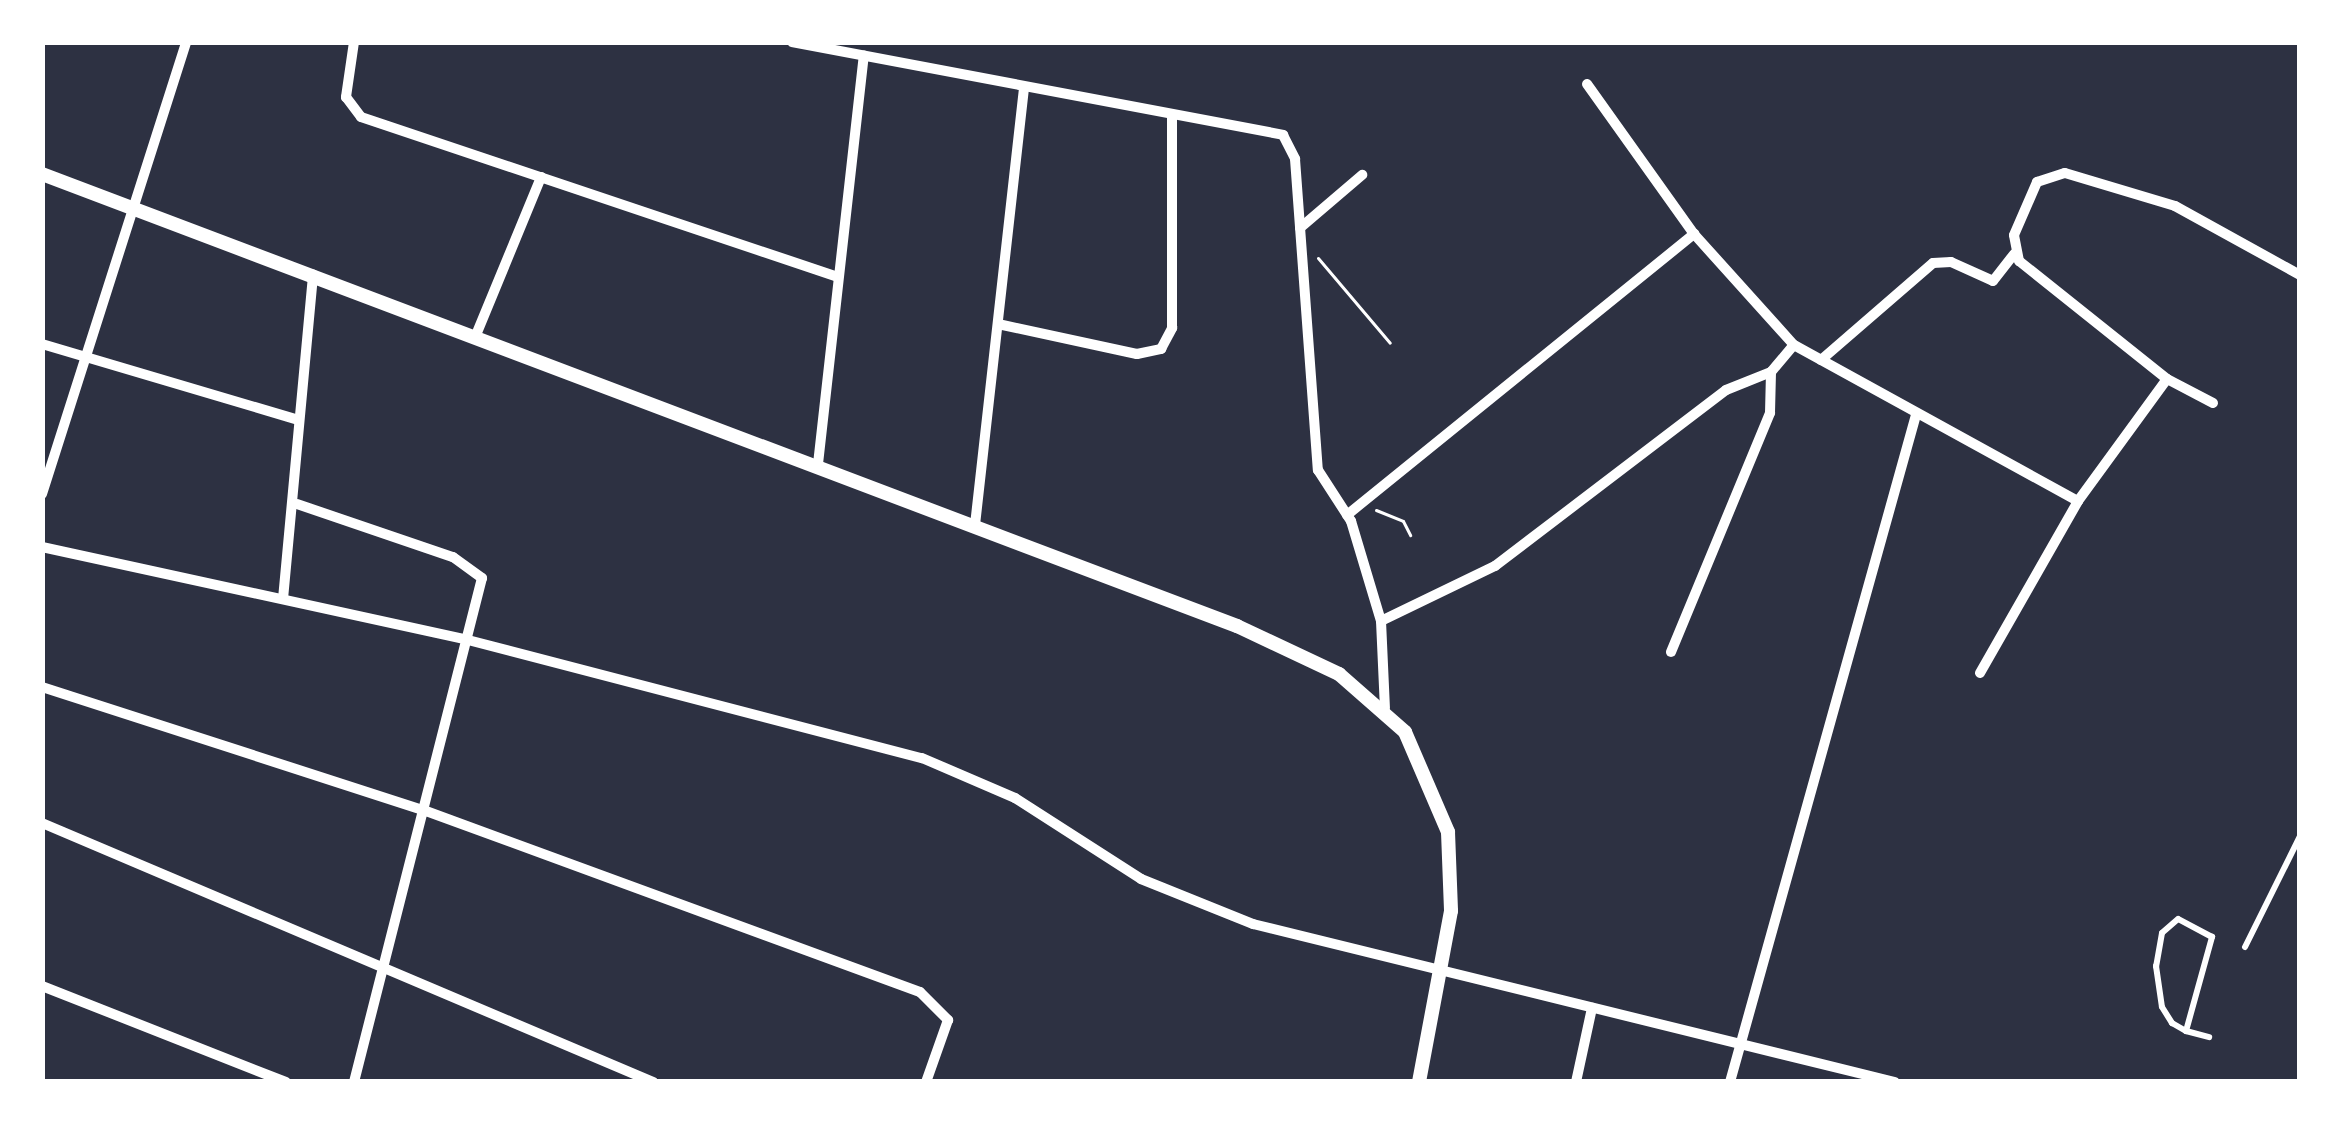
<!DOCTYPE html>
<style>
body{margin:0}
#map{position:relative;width:2342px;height:1124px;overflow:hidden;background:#2d3142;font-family:"Titillium Web",sans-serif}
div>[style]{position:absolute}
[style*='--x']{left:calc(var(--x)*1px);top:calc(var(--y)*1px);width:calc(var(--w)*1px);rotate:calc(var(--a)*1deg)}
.path>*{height:3px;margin:-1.5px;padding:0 1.5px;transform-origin:1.5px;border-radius:1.5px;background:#fff}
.service>*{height:6px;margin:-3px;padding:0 3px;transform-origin:3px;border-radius:3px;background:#fff}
.minor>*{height:10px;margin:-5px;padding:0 5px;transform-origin:5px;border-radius:5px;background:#fff}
.tertiary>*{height:14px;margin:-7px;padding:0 7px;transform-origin:7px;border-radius:7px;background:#fff}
span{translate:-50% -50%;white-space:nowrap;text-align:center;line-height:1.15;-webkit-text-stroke:12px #fff;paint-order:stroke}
.frame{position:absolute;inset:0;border:45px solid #fff;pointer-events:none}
</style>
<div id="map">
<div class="path">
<i style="--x:1318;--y:258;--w:111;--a:49.7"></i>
<i style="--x:1376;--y:510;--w:29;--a:22"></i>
<i style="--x:1403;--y:521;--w:16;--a:63"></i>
</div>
<div class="service">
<i style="--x:2245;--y:947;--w:124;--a:-63.6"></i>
<i style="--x:2186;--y:1031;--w:98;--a:-74.5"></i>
<i style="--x:2212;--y:937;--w:38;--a:-152"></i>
<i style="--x:2178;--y:919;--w:21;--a:139"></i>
<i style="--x:2162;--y:933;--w:34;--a:100"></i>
<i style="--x:2156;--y:966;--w:41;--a:81.7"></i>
<i style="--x:2162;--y:1007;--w:19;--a:58"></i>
<i style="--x:2172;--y:1023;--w:16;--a:30"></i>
<i style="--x:2186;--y:1031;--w:24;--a:15"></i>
</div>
<div class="minor">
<i style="--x:354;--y:42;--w:56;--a:98.3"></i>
<i style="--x:346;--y:97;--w:25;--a:53"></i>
<i style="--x:361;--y:117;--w:503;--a:18.54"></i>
<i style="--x:792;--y:42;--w:500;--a:10.7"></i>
<i style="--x:1283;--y:135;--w:27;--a:63"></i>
<i style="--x:1295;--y:159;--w:312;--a:85.8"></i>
<i style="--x:1318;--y:470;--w:61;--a:57.1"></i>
<i style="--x:1351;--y:521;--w:104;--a:73.3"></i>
<i style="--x:1381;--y:621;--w:87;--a:87.4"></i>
<i style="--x:1587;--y:84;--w:184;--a:54.5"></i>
<i style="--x:1694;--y:234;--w:149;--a:48"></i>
<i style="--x:1794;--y:345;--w:324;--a:28.8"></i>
<i style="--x:1300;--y:228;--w:82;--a:-40.5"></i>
<i style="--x:998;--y:324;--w:142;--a:12.2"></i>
<i style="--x:1137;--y:354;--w:25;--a:-12"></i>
<i style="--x:1161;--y:349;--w:24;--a:-62"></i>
<i style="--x:1172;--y:328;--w:212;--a:-90"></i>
<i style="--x:476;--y:335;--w:171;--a:-67.6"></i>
<i style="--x:42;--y:344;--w:268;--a:16.5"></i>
<i style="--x:1821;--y:360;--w:148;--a:-40.9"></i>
<i style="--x:1933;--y:263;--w:18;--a:-3"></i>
<i style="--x:1951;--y:262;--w:46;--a:24.3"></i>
<i style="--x:1993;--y:281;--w:34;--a:-52"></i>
<i style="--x:2213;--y:403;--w:52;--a:-152.4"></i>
<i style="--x:2167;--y:379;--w:189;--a:-141.4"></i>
<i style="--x:2019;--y:261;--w:26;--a:-101"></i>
<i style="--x:2014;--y:235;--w:58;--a:-66.5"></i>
<i style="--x:2037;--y:182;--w:29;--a:-18"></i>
<i style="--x:2065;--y:173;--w:115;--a:16.7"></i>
<i style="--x:2175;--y:206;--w:143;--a:28.9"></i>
<i style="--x:818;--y:464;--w:411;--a:-83.6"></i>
<i style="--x:42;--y:494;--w:474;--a:-72.3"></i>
<i style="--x:297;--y:504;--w:165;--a:18.8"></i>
<i style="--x:453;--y:557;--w:36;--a:36"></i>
<i style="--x:482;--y:578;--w:520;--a:104.25"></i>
<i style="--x:1347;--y:515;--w:447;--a:-39"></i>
<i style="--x:975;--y:525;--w:439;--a:-83.6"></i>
<i style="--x:42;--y:547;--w:436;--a:12.3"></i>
<i style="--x:468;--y:640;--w:469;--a:14.6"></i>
<i style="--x:922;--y:758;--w:101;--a:23.3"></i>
<i style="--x:1015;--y:798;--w:150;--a:32.7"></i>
<i style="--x:1141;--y:879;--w:121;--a:21.9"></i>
<i style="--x:1253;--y:924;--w:661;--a:13.83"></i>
<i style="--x:283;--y:599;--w:326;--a:-84.7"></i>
<i style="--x:1381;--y:621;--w:127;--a:-25.8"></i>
<i style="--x:1495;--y:566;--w:290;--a:-37.3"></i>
<i style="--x:1726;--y:390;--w:48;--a:-21.8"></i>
<i style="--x:1771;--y:372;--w:35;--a:-50"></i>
<i style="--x:1671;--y:652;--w:259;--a:-67.5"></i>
<i style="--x:1770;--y:413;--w:41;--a:-88.6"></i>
<i style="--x:1980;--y:673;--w:198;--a:-60.3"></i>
<i style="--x:2078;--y:501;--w:151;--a:-53.9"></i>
<i style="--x:42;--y:687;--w:404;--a:17.9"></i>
<i style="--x:426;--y:811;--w:526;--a:20.12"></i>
<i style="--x:920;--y:992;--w:40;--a:45"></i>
<i style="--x:948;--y:1020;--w:66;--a:109.5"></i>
<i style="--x:42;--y:823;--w:664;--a:22.97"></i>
<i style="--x:42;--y:986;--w:262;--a:21.5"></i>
<i style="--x:1576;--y:1082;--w:76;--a:-77.8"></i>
<i style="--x:1730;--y:1082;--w:692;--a:-74.42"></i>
</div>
<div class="tertiary">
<i style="--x:42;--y:174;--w:1278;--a:20.72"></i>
<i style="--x:1237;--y:626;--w:113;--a:25.2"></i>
<i style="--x:1339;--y:674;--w:88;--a:41.3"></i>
<i style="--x:1405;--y:732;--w:109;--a:66.7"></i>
<i style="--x:1448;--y:832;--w:79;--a:87.8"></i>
<i style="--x:1451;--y:911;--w:174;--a:100.6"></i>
</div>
<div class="frame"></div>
</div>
